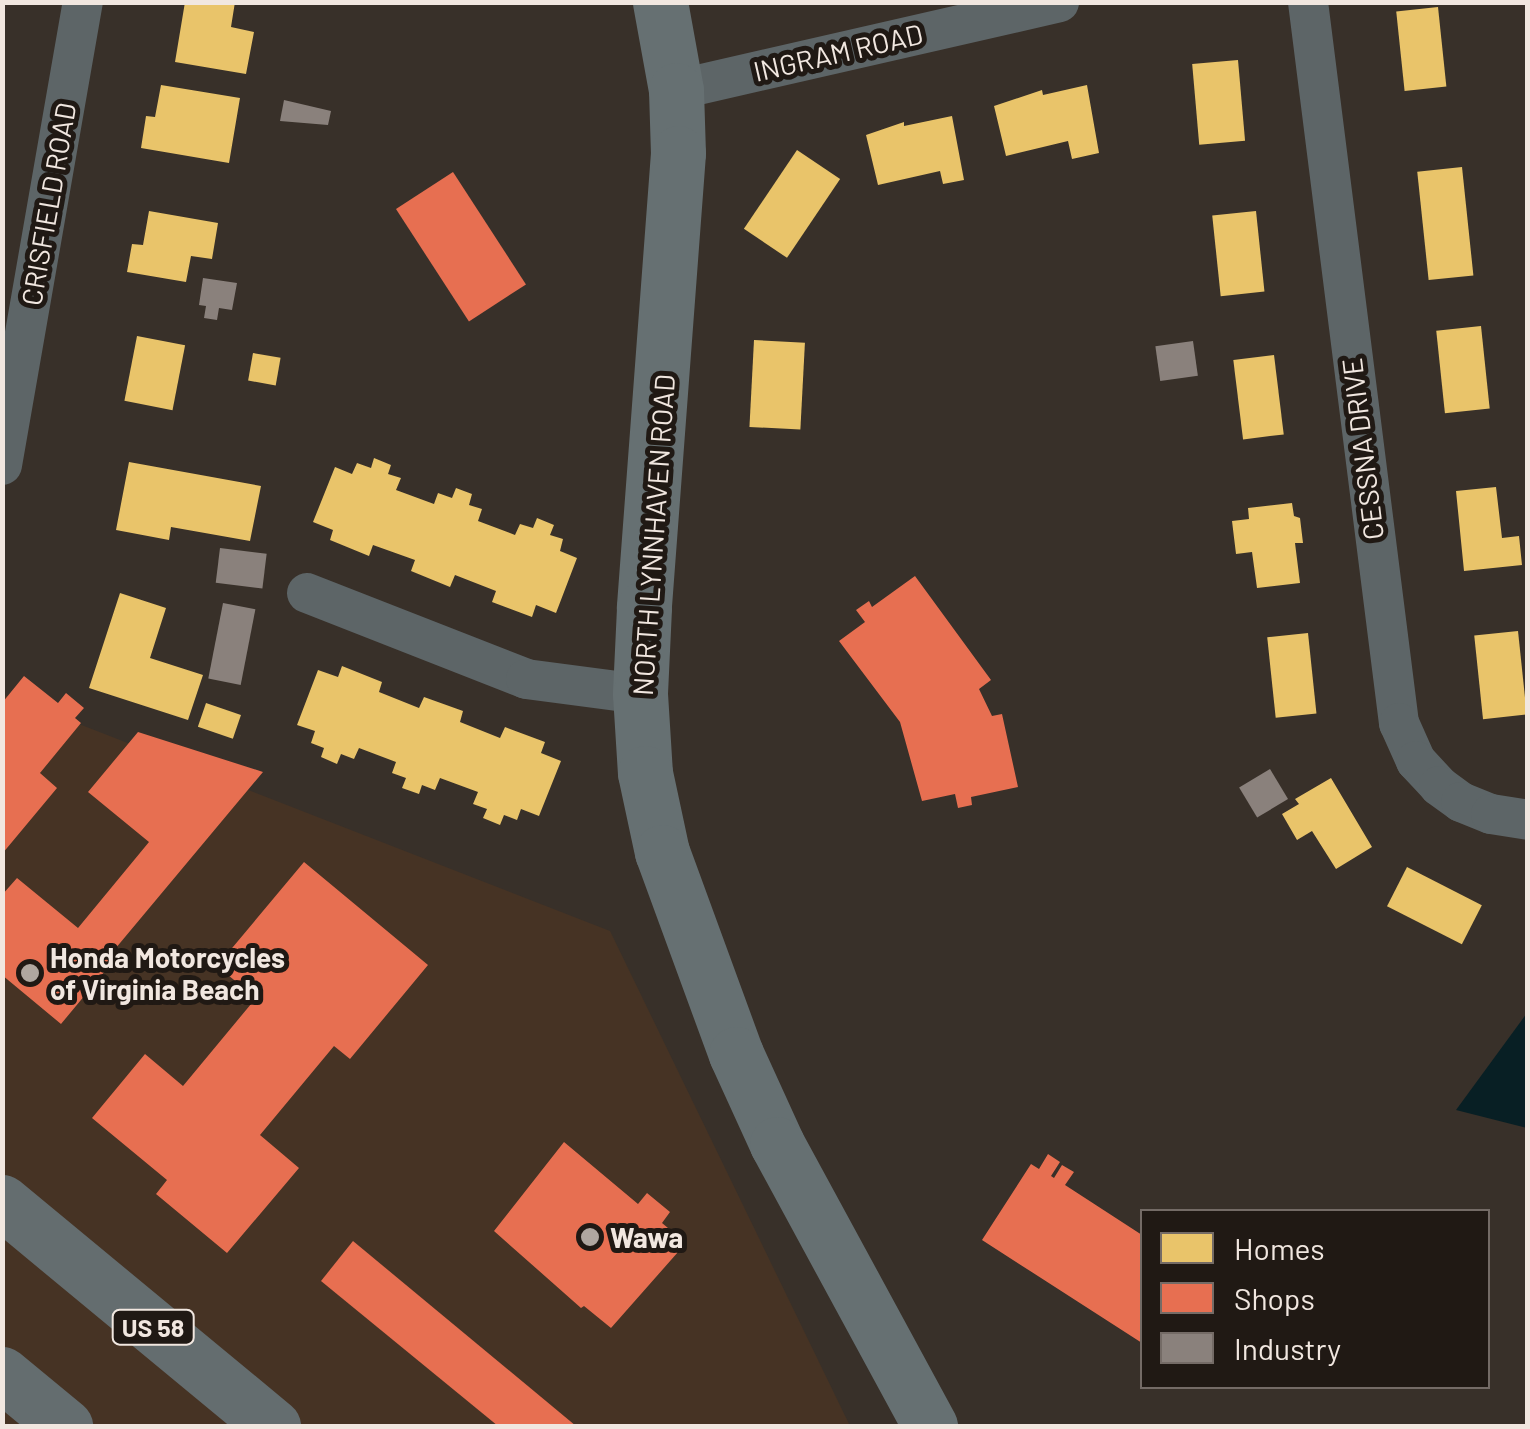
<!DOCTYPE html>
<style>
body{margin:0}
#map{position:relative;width:1530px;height:1429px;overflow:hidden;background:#383029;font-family:Barlow,sans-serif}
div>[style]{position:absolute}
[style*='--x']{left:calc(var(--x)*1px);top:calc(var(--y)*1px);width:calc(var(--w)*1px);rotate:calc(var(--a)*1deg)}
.built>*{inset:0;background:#463324}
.water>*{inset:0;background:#081f24}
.homes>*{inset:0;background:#e9c46a;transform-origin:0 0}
.shops>*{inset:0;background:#e76f51;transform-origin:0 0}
.industry>*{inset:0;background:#8a817c;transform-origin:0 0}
.street>*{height:40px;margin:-20px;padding:0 20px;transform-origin:20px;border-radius:20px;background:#5d6567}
.secondary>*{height:55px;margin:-27.5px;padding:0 27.5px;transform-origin:27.5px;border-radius:27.5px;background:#667072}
.primary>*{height:55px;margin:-27.5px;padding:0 27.5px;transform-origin:27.5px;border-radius:27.5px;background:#646d6f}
.dots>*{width:28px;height:28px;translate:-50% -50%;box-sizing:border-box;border:5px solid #201914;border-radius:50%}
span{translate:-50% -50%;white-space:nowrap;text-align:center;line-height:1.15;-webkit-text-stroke:10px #201914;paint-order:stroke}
.shield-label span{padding:2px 8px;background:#201914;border:2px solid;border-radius:8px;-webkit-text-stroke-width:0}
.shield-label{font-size:25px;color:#f1e7e0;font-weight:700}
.street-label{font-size:28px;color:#f1e7e0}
.poi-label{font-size:28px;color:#f1e7e0;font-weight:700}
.left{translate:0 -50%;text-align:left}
.frame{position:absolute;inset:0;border:5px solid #f1e7e0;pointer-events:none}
.legend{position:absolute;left:1140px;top:1209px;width:350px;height:180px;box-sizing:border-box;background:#201914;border:2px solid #746b66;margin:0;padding:12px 18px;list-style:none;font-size:30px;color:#f1e7e0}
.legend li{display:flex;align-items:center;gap:20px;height:50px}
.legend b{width:50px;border:2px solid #746b66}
</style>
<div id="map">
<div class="built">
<i style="clip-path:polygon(2px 694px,610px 931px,850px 1426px,3px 1426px)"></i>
</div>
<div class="water">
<i style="clip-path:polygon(1527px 1013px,1527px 1128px,1456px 1110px)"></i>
</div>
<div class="homes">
<i style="clip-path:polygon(185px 2px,235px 2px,231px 27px,254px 32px,246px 74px,175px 62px)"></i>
<i style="left:1438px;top:7px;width:80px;height:42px;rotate:84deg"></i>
<i style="left:1238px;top:60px;width:81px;height:46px;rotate:85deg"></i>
<i style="clip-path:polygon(161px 85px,240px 98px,229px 163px,141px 148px,146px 116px,155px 117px)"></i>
<i style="clip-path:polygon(1087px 85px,1099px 153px,1072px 159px,1068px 141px,1006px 156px,994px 106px,1042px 90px,1043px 95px)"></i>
<i style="clip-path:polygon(952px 116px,964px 180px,943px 184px,940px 171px,878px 185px,866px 135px,904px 122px,904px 126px)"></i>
<i style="left:797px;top:150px;width:52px;height:95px;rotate:34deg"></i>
<i style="left:1462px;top:167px;width:109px;height:45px;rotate:84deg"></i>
<i style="clip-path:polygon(149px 211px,218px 223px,212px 259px,191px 256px,186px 282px,127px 272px,132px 244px,143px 245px)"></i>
<i style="left:1256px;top:211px;width:81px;height:44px;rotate:84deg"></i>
<i style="left:1481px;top:326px;width:83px;height:45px;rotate:84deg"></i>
<i style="left:137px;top:336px;width:49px;height:66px;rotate:11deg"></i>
<i style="left:754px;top:340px;width:51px;height:87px;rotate:3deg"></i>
<i style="left:253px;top:353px;width:28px;height:28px;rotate:10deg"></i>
<i style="left:1274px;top:355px;width:80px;height:41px;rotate:83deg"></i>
<i style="clip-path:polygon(374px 458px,391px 465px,388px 474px,401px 478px,396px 490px,434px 504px,438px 493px,452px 498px,456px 488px,472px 494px,469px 505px,482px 509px,478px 521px,515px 535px,520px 524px,533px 528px,537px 518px,554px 525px,550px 535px,563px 539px,560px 551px,577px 558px,556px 613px,536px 605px,532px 617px,492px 602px,496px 591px,455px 575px,450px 587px,411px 571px,415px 560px,373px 545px,369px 556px,330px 540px,333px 530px,313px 522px,335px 467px,352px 474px,357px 463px,371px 468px)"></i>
<i style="clip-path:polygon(129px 462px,261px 486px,250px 541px,171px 527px,169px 540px,116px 530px)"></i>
<i style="clip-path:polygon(1496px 487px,1502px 538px,1519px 536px,1522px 565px,1464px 571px,1456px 491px)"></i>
<i style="clip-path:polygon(1292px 503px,1294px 516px,1300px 518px,1303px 543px,1295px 543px,1300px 583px,1257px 588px,1252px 552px,1236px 554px,1232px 521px,1249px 519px,1248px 508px)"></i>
<i style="clip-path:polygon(120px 593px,166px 608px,150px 658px,203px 675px,188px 720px,89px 688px)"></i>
<i style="left:1518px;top:631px;width:84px;height:44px;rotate:84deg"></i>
<i style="left:1308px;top:633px;width:81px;height:41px;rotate:84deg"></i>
<i style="clip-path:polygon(342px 666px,382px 682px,379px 692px,419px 708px,424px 697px,463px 711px,460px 722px,500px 738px,505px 727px,545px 742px,541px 753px,561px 761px,539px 816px,521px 809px,517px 820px,504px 815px,500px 825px,483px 818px,487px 809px,473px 804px,478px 792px,440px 778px,435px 790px,422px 785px,419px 794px,402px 788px,406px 778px,392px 773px,396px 762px,359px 748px,354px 759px,341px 754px,337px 764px,321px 757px,324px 748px,311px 743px,315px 731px,297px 725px,318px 670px,338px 677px)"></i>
<i style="left:206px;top:703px;width:37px;height:25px;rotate:19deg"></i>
<i style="clip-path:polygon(1331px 778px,1372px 847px,1336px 869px,1312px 831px,1297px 840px,1282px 814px,1299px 804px,1295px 799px)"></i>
<i style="left:1407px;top:867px;width:84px;height:44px;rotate:27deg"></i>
</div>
<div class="shops">
<i style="left:453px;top:172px;width:134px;height:68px;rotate:57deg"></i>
<i style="clip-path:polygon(915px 576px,991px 680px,979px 689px,992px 716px,1002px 714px,1018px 787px,971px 797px,972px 805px,958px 808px,955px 794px,922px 801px,900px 722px,839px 641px,865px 622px,856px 610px,869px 601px,872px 607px)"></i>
<i style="clip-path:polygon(24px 676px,58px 703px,66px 693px,84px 708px,75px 718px,81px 723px,40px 773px,57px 788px,2px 854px,2px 703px)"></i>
<i style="clip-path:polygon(138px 732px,263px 772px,110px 955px,115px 959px,61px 1024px,2px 975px,2px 895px,17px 878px,78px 928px,149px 842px,88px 792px)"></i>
<i style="clip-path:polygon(304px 862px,428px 965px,350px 1059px,334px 1046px,260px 1135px,299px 1168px,227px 1253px,156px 1194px,167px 1180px,92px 1118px,145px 1054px,183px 1086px,256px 998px,217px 966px)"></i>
<i style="clip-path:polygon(564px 1142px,638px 1204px,647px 1193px,670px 1212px,662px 1223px,686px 1243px,611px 1328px,584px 1306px,581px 1308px,494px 1231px)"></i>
<i style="clip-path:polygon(1048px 1154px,1060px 1162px,1051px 1176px,1054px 1178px,1062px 1165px,1074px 1172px,1065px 1185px,1142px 1235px,1142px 1343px,982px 1240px,1031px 1164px,1039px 1169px)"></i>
<i style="clip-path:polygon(353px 1241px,576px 1426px,498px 1426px,321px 1281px)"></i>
</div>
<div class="industry">
<i style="clip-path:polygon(284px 100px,331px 111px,328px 125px,280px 121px)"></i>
<i style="clip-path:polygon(203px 278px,237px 283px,232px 310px,219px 308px,217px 320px,204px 318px,206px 306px,199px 305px)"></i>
<i style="left:1193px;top:341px;width:35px;height:38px;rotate:82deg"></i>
<i style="left:220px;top:548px;width:47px;height:35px;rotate:7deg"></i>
<i style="left:223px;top:603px;width:33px;height:77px;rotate:11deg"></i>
<i style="left:1270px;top:769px;width:35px;height:36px;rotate:59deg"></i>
</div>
<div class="street">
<i style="--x:1308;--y:2;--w:727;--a:82.81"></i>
<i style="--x:1399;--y:723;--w:42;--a:65.9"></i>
<i style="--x:1416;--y:761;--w:34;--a:47"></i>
<i style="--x:1439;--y:786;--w:27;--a:36"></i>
<i style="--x:1461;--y:802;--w:32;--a:22"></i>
<i style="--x:1491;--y:814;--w:37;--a:9"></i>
<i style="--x:676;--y:90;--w:393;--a:-12.9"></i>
<i style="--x:2;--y:465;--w:470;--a:-80.1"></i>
<i style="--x:307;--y:593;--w:235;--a:21.4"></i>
<i style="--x:526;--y:679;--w:115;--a:7.5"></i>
</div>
<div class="secondary">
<i style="--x:660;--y:2;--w:89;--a:79.7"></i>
<i style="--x:676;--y:90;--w:63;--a:88.2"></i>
<i style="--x:678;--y:153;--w:456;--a:94.3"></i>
<i style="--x:644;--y:608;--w:86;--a:92.7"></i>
<i style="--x:640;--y:694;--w:79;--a:86.4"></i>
<i style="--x:645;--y:773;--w:81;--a:77.9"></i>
<i style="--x:662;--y:852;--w:215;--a:69.9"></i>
<i style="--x:736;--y:1054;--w:99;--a:65.5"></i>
<i style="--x:777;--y:1144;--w:321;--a:61.5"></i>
</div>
<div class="primary">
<i style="--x:2;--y:1202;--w:352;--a:39.6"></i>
<i style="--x:2;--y:1374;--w:82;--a:39.5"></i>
</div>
<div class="dots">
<i style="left:30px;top:973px;background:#b0a7a0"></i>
<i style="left:590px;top:1237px;background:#b0a7a0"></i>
</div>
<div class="shield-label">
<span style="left:153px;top:1327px">US 58</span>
</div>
<div class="street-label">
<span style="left:838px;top:52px;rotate:-13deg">INGRAM ROAD</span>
<span style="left:48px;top:204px;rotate:-80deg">CRISFIELD ROAD</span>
<span style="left:1362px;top:449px;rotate:-97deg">CESSNA DRIVE</span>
<span style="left:653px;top:535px;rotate:-86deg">NORTH LYNNHAVEN ROAD</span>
</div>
<div class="poi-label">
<span class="left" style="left:50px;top:973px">Honda Motorcycles<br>of Virginia Beach</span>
<span class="left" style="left:610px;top:1237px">Wawa</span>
</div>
<div class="frame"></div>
<ul class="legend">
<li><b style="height:28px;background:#e9c46a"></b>Homes</li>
<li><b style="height:28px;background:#e76f51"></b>Shops</li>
<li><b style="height:28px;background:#8a817c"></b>Industry</li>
</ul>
</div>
